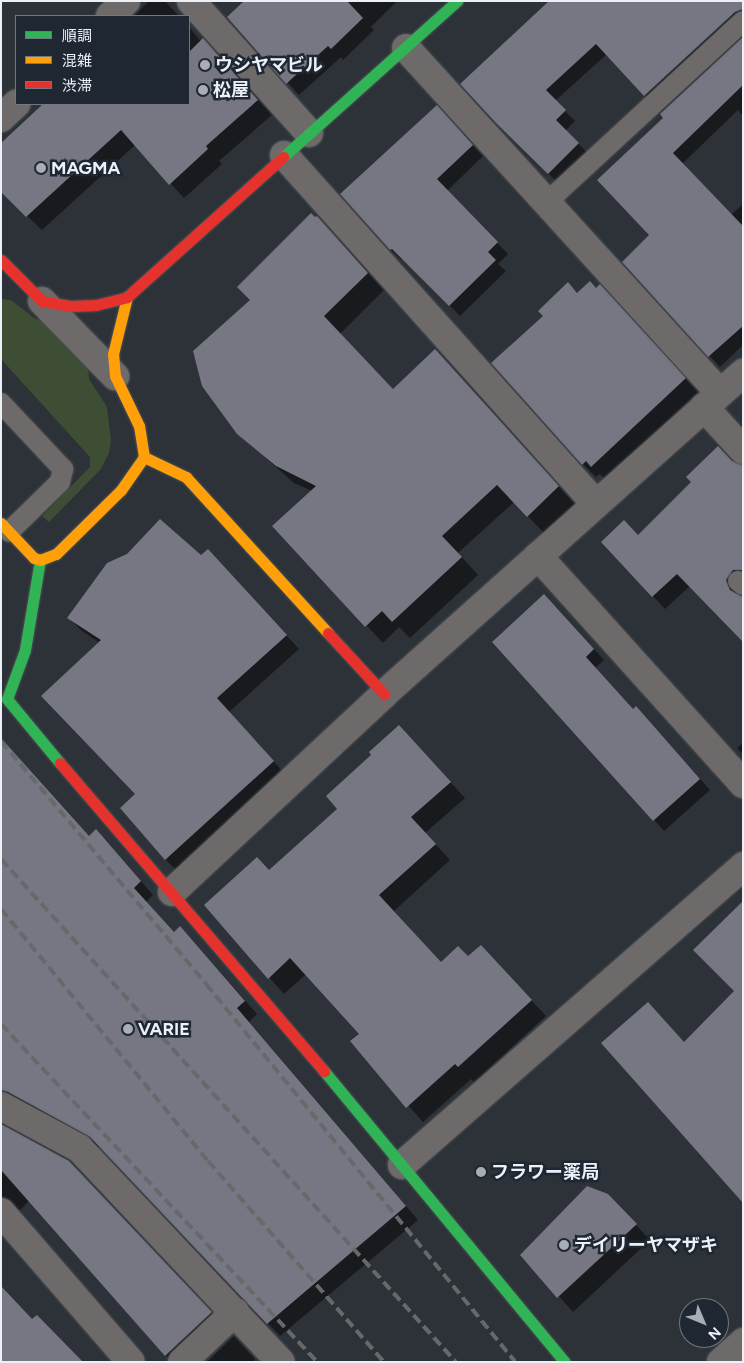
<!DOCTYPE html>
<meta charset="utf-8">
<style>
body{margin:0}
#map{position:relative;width:744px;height:1363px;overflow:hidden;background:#2d3238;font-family:Figtree,"Noto Sans JP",sans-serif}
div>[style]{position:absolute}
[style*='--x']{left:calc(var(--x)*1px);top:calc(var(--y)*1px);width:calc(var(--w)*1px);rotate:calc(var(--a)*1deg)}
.green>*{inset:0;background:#3e4e35}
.shadow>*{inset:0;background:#0007}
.building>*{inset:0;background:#777783}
.roads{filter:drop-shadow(0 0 1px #4c5156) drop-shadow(0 0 1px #4c5156)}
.lane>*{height:20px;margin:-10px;padding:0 10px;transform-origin:10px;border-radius:10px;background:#6e6a6a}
.street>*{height:28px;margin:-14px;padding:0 14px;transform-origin:14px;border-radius:14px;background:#6e6a6a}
.fast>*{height:11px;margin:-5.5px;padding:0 5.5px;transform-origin:5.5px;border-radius:5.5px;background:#30b455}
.slow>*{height:11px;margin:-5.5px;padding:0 5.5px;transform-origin:5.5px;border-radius:5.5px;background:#ff9f0a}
.jam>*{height:11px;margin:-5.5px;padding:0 5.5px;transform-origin:5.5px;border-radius:5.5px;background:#e5322d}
.rail>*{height:4px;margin-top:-2px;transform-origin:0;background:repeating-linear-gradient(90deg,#68686a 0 10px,transparent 0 15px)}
.dots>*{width:14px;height:14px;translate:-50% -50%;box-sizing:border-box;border:2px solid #1f2832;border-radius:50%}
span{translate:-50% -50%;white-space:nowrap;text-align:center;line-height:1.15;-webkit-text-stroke:5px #1f2832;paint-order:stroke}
.poi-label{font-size:18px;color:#ebf1f7;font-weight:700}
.left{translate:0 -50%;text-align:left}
.frame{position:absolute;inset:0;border:2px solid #ebf1f7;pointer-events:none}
.legend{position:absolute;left:15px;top:15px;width:175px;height:90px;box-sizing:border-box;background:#1f2832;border:1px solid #717881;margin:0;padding:6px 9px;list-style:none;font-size:15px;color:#ebf1f7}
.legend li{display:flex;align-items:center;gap:10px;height:25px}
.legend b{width:25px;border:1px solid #717881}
.north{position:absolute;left:679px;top:1298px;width:50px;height:50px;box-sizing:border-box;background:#1f2832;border:1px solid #717881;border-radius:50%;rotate:135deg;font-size:14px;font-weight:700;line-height:20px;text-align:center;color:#ebf1f7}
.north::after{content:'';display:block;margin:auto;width:18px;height:22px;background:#a8aeb4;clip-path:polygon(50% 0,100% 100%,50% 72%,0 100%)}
</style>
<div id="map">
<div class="green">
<i style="clip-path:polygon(1px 299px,11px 300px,34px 318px,48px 323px,87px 354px,89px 379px,107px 407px,111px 440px,109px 453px,101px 469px,49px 522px,42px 516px,90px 467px,90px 457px,1px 359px)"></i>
</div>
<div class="shadow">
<i style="clip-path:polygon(149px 1px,165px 1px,179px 16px,134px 16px)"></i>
<i style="clip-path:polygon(246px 1px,397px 1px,371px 27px,374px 30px,343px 60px,341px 57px,299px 95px,228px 17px)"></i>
<i style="clip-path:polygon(551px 1px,743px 1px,743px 25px,655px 106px,607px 54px,555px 101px,575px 121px,565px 131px,589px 154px,559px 184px,496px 122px)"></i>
<i style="clip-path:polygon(189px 27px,201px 42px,203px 40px,218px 54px,272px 115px,219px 161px,222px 164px,184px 198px,135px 145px,42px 230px,1px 191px,1px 145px,45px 104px,189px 104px)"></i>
<i style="clip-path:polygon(743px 39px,743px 116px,738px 110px,682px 164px,731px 215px,743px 204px,743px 345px,720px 367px,624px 262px,651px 235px,665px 118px)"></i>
<i style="clip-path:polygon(448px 118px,483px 156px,447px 191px,508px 254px,498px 264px,506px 271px,460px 316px,403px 258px,402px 260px,391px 250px,342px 194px)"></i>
<i style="clip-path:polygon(317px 217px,384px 290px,340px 334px,394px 390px,452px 368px,575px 504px,544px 533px,514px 502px,458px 553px,478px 575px,410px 638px,399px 627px,383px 643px,274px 526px,312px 491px,294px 483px,238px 433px,251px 300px)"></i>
<i style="clip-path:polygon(568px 283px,578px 294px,613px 299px,698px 392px,605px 479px,600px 474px,596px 477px,583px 464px,545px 316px)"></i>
<i style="clip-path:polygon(718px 448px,737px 466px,743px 466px,743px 585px,738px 593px,741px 602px,690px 586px,665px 609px,602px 542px,639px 536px,693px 482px)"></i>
<i style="clip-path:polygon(221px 564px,299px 649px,229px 712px,286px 775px,178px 872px,165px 859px,137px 794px,100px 643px,82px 631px,69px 618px)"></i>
<i style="clip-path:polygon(555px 606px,604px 660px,595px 668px,633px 710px,646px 719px,710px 790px,664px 831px,494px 642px)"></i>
<i style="clip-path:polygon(399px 726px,465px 798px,425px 833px,450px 860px,394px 911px,441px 963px,468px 958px,496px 962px,546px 1016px,474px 1082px,471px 1079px,423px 1122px,352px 1042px,360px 1034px,306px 974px,284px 994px,205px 905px,269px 871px,339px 809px,373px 755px)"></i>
<i style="clip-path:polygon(1px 738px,89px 838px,96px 831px,109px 844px,153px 895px,146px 902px,174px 933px,180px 928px,193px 941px,257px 1014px,249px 1022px,418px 1220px,280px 1336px,103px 1149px,23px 1105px,1px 1110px)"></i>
<i style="clip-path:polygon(743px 743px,743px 754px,737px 748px)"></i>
<i style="clip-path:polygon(1px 1125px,82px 1175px,224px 1326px,172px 1362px,30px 1200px,20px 1210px,12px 1209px,1px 1217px)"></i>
<i style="clip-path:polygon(623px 1211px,650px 1240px,573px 1312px,522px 1255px)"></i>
<i style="clip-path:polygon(234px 1336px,255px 1359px,252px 1362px,207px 1362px)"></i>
</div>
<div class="building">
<i style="clip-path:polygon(244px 1px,347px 1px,363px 18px,331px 49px,328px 46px,286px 84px,227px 17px)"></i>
<i style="clip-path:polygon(549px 1px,743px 1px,743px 9px,735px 12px,644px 96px,596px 44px,546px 90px,566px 110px,556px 120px,579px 143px,548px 174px,496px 123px,460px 84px)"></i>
<i style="clip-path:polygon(743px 37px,743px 85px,673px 153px,743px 226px,743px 326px,708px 357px,622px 262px,649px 235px,597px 180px,663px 118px,660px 114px)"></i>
<i style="clip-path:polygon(203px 38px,258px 100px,206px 146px,208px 149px,169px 185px,121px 130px,26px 217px,1px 192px,1px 143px,43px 104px,189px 104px,189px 52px)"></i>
<i style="clip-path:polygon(437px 105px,473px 145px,437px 179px,498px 242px,488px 252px,496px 260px,449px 306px,392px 249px,390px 250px,340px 194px)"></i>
<i style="clip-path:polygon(311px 213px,315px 217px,317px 216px,368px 273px,324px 316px,393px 389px,435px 349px,559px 486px,527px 517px,497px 485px,442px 536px,462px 557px,392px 622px,382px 611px,365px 627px,272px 526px,316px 486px,276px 466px,237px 434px,202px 386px,193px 351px,250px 300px,237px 287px)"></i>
<i style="clip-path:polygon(590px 281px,596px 288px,600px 284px,686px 378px,591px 467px,586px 461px,582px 465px,491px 363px,543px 316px,538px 311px,568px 282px,577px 293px)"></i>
<i style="clip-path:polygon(718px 446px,732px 461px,743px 465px,743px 570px,733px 570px,726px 580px,730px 590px,743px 597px,743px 642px,677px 574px,652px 597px,601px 542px,624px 520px,638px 535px,691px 482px,686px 477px)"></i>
<i style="clip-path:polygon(160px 519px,201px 555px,208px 549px,287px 635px,217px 698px,274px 761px,165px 860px,120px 808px,135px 794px,41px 696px,101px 640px,67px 618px,107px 563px,127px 554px)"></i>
<i style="clip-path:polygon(544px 594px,594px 649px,586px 657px,633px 709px,636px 706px,700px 779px,653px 821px,492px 642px)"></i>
<i style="clip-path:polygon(399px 725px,451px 782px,411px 817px,436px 844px,379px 895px,441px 962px,458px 946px,468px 956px,481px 945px,532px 1000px,458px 1067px,455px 1064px,406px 1108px,350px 1041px,359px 1034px,290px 958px,268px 979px,204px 905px,257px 857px,269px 870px,337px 809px,326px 796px,371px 755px,369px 752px)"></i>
<i style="clip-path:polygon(1px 738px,89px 836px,96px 829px,141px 881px,134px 888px,174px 932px,180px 926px,245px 1001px,237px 1008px,406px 1206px,267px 1324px,90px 1137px,8px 1092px,1px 1090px)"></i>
<i style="clip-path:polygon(743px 901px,743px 1203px,601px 1043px,648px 1002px,684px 1042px,734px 991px,693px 950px)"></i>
<i style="clip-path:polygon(1px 1124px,69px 1161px,212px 1312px,165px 1356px,1px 1170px)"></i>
<i style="clip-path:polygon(587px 1186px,608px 1194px,637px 1224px,557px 1298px,520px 1255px)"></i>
<i style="clip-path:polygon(1px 1286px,32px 1319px,37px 1315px,83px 1362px,1px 1362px)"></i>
</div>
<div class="roads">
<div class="lane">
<i style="--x:547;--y:202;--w:267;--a:-42.7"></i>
<i style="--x:1;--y:403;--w:91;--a:46.8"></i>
<i style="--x:63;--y:469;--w:13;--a:103"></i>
<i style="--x:60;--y:482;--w:71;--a:135.6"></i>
<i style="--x:738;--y:581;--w:6;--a:39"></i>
</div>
<div class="street">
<i style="--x:191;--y:1;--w:177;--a:48.2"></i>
<i style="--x:110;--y:16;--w:22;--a:-43"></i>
<i style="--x:406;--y:48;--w:466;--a:47.7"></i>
<i style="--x:1;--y:118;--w:21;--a:-43"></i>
<i style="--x:284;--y:155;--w:467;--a:48.2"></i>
<i style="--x:42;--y:301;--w:105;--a:45.8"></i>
<i style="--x:704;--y:407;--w:58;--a:47.8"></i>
<i style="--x:538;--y:556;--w:307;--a:48"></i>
<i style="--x:172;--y:892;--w:290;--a:-43"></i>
<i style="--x:384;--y:694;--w:482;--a:-41.8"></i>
<i style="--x:1;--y:1106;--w:89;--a:28.3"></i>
<i style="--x:79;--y:1148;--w:294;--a:46.7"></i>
<i style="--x:402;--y:1165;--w:454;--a:-41.2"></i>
<i style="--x:1;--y:1212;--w:198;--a:49.1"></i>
<i style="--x:182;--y:1362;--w:73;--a:-43.3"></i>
<i style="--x:721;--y:1362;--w:30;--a:-42"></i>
</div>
<div class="fast">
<i style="--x:283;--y:157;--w:234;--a:-41.9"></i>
<i style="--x:40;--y:560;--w:91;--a:99.5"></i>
<i style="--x:25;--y:650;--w:52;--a:110.2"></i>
<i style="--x:7;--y:699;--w:83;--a:50.4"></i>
<i style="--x:324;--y:1071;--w:378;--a:50.4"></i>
</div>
<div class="slow">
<i style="--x:144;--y:457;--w:47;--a:25.5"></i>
<i style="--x:186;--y:477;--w:211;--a:47.7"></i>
<i style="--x:1;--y:523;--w:48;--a:46.7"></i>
<i style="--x:34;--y:558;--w:6;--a:18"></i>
<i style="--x:40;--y:560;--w:17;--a:-21"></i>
<i style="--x:56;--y:554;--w:91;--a:-44.6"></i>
<i style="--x:121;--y:490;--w:40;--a:-55.1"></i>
<i style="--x:144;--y:457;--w:31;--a:-99"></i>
<i style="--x:139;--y:426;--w:55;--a:-115.6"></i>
<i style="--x:115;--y:376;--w:22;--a:-95"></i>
<i style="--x:113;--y:354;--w:59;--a:-76.2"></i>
</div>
<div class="jam">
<i style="--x:1;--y:260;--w:58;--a:45"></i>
<i style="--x:42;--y:301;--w:28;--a:10"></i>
<i style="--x:70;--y:306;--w:26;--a:-2"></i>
<i style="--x:96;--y:305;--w:32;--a:-14"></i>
<i style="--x:127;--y:297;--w:210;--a:-41.9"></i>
<i style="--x:328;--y:633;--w:83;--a:47.4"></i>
<i style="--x:60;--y:763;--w:406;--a:49.4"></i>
</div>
</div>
<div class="rail">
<i style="--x:1;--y:741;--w:318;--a:49.8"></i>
<i style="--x:206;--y:984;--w:488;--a:50.7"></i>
<i style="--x:1;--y:859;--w:678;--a:47.87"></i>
<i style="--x:1;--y:909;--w:326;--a:50.6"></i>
<i style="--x:208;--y:1161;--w:267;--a:48.8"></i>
<i style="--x:1;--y:1024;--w:463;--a:46.9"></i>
</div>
<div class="dots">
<i style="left:205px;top:65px;background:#a8aeb4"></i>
<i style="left:203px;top:90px;background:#a8aeb4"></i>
<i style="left:41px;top:168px;background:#a8aeb4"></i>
<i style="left:128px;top:1029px;background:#a8aeb4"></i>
<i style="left:481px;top:1172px;background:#a8aeb4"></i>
<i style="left:564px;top:1245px;background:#a8aeb4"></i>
</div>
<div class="poi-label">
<span class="left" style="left:215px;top:65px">ウシヤマビル</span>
<span class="left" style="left:213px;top:90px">松屋</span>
<span class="left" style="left:51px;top:168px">MAGMA</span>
<span class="left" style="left:138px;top:1029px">VARIE</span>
<span class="left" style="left:491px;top:1172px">フラワー薬局</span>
<span class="left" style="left:574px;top:1245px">デイリーヤマザキ</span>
</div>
<div class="frame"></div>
<ul class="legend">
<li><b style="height:6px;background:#30b455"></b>順調</li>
<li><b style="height:6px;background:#ff9f0a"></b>混雑</li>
<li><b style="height:6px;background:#e5322d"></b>渋滞</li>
</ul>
<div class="north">N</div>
</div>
